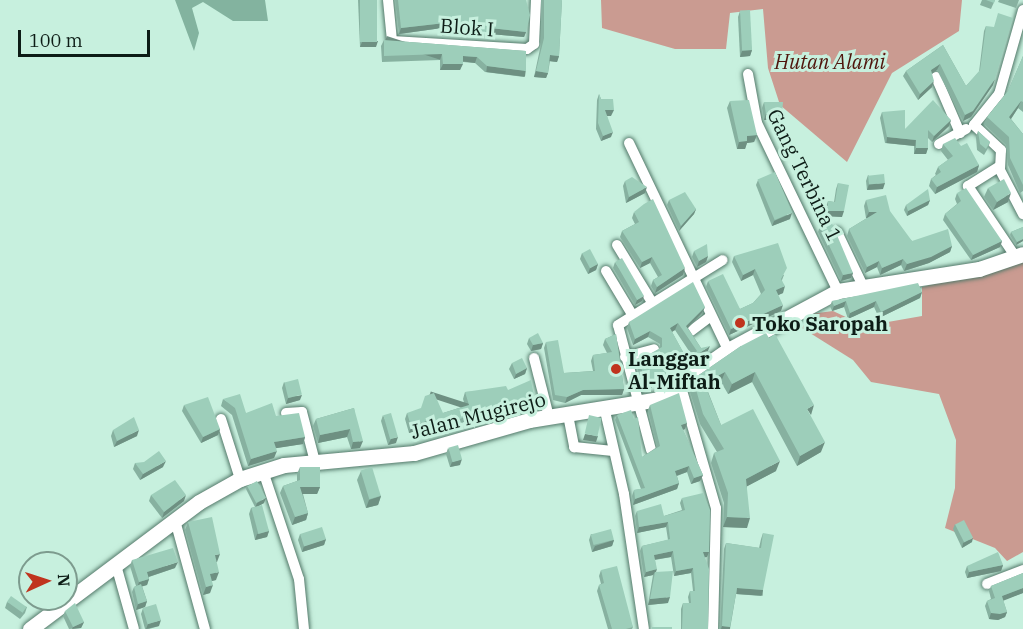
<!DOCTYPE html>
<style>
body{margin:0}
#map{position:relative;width:1023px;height:629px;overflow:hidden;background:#c7f0de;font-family:"IBM Plex Serif",serif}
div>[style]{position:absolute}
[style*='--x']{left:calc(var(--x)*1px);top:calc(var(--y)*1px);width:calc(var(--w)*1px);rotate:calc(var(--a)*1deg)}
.forest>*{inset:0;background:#ca9b91}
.water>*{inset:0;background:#83b39f}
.roads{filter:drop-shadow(0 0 2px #54796a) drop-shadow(0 0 2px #54796a)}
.street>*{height:10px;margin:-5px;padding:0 5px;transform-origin:5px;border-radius:5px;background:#fff}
.secondary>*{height:15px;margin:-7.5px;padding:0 7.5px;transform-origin:7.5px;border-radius:7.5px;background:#fff}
.wall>*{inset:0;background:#87b1a0}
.shaded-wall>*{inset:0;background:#6e9082;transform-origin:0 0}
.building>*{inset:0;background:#9dceba;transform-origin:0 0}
.dots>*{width:16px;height:16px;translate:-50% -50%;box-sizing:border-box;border:3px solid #c7f0de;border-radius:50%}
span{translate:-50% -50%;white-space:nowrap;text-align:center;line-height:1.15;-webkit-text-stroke:6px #c7f0de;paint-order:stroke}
.street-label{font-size:20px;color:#0d1c16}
.park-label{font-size:20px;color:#4f150c;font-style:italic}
.poi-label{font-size:20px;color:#0d1c16;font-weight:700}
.left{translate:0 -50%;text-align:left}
.north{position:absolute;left:18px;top:551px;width:60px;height:60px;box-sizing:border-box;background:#c7f0de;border:2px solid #7d9b8e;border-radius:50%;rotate:87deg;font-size:16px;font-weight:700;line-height:24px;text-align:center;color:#0d1c16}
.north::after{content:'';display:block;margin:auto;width:21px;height:27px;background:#c0341e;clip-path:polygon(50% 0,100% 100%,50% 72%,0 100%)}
.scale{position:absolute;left:18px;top:30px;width:132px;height:27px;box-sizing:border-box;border:3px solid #0d1c16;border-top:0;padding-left:8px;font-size:18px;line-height:21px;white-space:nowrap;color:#0d1c16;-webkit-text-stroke:4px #c7f0de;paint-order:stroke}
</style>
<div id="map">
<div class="forest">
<i style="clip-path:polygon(601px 0,962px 0,959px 31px,892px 73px,847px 162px,780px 105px,768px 68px,763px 9px,730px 13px,726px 49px,675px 49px,602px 28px)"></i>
<i style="clip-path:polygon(1023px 259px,1023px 552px,1007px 561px,995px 548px,945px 528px,955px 488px,956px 440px,939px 394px,871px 382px,853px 360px,802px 328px,810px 314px,833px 311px,865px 326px,922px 316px,922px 287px)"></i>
</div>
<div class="water">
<i style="clip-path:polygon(175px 0,265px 0,268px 21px,233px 21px,203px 2px,192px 8px,199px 33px,194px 51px)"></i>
</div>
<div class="roads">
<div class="street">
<i style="--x:388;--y:0;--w:41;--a:84.4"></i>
<i style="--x:392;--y:41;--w:135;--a:3.4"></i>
<i style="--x:527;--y:49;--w:9;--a:-36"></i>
<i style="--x:534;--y:44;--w:44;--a:-87.4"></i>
<i style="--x:1023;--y:10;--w:87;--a:105.9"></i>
<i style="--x:999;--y:94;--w:40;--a:129"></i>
<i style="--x:974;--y:125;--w:37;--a:43"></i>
<i style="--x:1001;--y:150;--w:20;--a:93"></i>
<i style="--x:1000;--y:170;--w:50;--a:62.4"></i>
<i style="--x:748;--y:74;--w:50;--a:79.6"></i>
<i style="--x:757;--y:123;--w:187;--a:64.3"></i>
<i style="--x:936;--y:77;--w:61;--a:66.8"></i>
<i style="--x:629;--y:143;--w:229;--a:64.4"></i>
<i style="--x:939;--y:144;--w:31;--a:-29"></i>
<i style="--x:1000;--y:166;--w:38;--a:148"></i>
<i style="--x:968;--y:186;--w:84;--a:56.1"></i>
<i style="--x:837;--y:232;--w:60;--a:64.3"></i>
<i style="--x:617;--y:245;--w:69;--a:58.6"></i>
<i style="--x:606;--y:271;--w:52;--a:59"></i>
<i style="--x:691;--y:331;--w:25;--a:-37"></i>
<i style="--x:625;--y:357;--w:30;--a:-15"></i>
<i style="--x:534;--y:358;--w:61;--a:75.7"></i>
<i style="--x:681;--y:387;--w:126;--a:73.9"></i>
<i style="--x:716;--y:508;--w:121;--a:91.4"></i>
<i style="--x:605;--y:411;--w:85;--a:77.1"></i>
<i style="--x:624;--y:494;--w:136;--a:81.6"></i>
<i style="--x:286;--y:413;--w:16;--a:-4"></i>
<i style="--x:302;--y:412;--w:52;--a:75.4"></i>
<i style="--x:568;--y:415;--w:33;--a:79"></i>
<i style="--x:574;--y:447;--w:39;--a:6"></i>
<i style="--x:221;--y:419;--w:63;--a:72.4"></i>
<i style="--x:651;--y:450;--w:129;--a:-104.8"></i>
<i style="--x:618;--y:325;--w:123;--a:-31.8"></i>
<i style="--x:263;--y:471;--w:114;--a:71.6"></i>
<i style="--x:299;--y:579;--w:50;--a:84.3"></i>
<i style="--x:176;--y:524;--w:109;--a:74.6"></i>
<i style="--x:116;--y:565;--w:66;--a:74.3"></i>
<i style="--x:987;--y:584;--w:39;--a:-21"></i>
</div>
<div class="secondary">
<i style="--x:30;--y:629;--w:211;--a:-36.9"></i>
<i style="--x:199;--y:502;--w:47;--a:-29.3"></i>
<i style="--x:240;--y:479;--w:46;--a:-17.7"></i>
<i style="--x:284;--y:465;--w:131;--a:-5.3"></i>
<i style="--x:414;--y:453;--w:120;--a:-16"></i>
<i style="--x:529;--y:420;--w:131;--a:-9.2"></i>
<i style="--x:658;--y:399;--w:85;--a:-35"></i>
<i style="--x:728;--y:350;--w:125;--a:-28.2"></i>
<i style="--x:838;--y:291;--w:143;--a:-8.9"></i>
<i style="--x:979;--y:269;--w:46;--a:-18.8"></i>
</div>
</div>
<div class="wall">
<i style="clip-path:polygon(358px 0,377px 0,376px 47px,360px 47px)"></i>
<i style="clip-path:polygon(395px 0,526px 0,526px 32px,524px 37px,490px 34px,488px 39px,475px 38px,475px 31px,442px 36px,442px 28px,399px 34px)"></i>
<i style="clip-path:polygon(541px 0,562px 0,559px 56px,557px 62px,550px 61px,548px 73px,546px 78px,534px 77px,541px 44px)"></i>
<i style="clip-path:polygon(982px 0,995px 0,991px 9px,980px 5px)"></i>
<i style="clip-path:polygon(999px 0,1019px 0,1016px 8px,998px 2px)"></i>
<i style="clip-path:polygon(740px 11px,752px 50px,750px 56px,740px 57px,738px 17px)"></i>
<i style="clip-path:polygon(986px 26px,993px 85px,971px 117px,963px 121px,937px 70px,932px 73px,932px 87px,918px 100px,903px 76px,906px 71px,943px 45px,966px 86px,979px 72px,984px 31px)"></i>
<i style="clip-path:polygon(384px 40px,526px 51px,524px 77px,485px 72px,475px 63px,463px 62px,460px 70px,440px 70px,440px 60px,382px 62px,381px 46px)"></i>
<i style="clip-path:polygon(1023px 56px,1023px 112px,1018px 108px,1011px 119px,1023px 134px,1023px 191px,1020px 193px,1008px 165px,1006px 145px,984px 124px,987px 117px,1008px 91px)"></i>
<i style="clip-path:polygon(599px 94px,601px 99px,611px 116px,607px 116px,611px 137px,601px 141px,596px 129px,597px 100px)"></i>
<i style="clip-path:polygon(730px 101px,757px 135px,754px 142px,747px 143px,745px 149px,737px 149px,727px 108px)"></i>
<i style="clip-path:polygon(764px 102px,780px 120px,764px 120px,762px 108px)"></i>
<i style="clip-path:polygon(882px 112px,905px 129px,951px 120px,949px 126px,932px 142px,928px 138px,928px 148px,926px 154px,914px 154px,914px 146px,885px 143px,880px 118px)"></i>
<i style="clip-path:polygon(978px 131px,990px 142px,988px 148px,984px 155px,977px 150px,976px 137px)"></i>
<i style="clip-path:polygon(943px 144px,961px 146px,979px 165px,977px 172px,935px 194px,929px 186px,931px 179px,936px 175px,935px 174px,938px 167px,948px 160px,941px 151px)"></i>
<i style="clip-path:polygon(868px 175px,883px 189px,867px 190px,866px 181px)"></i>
<i style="clip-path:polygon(758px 180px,790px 219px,772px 226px,756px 185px)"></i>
<i style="clip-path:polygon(625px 181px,645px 193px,626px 203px,623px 186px)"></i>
<i style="clip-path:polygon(838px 183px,842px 217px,825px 216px,826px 207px,828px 201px,834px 202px,836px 189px)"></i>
<i style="clip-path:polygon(988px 188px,1008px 202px,993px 210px,984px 197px)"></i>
<i style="clip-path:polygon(957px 193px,1002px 241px,1000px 247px,971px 260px,943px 220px,945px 214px,957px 204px,955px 199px)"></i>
<i style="clip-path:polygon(669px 200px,696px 209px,694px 214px,679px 231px,667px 205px)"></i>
<i style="clip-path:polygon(866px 200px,912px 241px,952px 246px,950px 252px,929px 263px,904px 271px,901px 265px,880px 275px,877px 267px,865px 273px,847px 236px,849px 229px,867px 218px,866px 218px,864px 206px)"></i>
<i style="clip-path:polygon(930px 200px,928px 205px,907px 216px,904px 210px,906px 205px)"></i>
<i style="clip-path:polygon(634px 212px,683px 275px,655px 293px,651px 286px,653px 280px,658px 277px,650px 263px,640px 268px,620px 237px,622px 231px,635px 224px,632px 218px)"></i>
<i style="clip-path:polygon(820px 226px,853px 273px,851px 278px,841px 281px,818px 232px)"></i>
<i style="clip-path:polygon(1023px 227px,1023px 241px,1016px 245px,1010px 235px,1011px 232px)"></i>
<i style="clip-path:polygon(694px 251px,708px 256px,706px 262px,697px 267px,692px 257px)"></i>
<i style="clip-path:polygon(582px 253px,598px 264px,596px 270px,588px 274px,580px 259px)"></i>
<i style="clip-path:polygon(734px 256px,784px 275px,782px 280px,783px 293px,778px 295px,781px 311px,729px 335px,706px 287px,708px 281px,740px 309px,753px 303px,761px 294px,753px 275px,741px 281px,732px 262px)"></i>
<i style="clip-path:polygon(615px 262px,642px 301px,635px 305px,613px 268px)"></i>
<i style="clip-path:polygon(922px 292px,920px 298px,879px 318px,874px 307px,848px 319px,844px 307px,832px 311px,830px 306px,832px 301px)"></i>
<i style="clip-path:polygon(705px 307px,702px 313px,688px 328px,701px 348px,707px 353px,690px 365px,693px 357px,675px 330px,672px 332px,688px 361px,686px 368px,643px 392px,637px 366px,639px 360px,660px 349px,660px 344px,648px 337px,633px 345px,627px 328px,629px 322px)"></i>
<i style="clip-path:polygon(616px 334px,624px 389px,622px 395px,581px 395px,565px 403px,553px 400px,544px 348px,546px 342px,564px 373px,593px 371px,591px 361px,593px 355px,607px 353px,603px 345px,605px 339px)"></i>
<i style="clip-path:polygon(529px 338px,543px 343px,541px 349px,531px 351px,527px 344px)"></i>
<i style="clip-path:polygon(741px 346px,810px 416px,821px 452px,797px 466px,752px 382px,728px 394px,721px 382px,707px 389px,721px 425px,776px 471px,747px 486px,747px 528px,723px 527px,724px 503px,711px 463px,714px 453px,717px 452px,700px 424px,689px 389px,693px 379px)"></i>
<i style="clip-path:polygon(512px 363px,527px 368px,525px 374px,514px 379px,509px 369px)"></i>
<i style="clip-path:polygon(284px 382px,300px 400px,286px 404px,282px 388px)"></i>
<i style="clip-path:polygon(508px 390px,535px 400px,533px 407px,485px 422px,483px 415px,430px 436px,427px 427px,409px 433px,405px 419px,407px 413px,443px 413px,465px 406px,463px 399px,465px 392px)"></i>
<i style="clip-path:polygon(223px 399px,246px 413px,276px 416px,305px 437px,303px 444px,276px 448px,274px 458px,248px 466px,232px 415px,221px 406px)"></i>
<i style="clip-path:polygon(184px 405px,220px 429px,218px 435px,201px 443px,182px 411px)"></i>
<i style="clip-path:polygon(650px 405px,687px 423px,685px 429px,683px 430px,703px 475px,700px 481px,691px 484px,687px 472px,677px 476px,679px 483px,677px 489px,633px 505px,632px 496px,634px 490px,641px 489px,615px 420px,617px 415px,642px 457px,657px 447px,648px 410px)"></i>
<i style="clip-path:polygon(354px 408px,360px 448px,351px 449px,347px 437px,318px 443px,313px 426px,316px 419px)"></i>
<i style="clip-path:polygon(383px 415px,396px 443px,388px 445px,381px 421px)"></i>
<i style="clip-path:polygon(113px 430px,137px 436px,114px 447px,111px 436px)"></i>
<i style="clip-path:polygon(448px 448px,460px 465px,450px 467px,446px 454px)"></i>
<i style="clip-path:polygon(135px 463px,163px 467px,140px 480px,133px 469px)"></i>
<i style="clip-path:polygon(300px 467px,320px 487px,317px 494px,303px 494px,308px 513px,306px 520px,292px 525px,280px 493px,283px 486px,297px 481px,297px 474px)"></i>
<i style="clip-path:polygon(361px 471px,381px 496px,378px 505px,366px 508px,357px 480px)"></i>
<i style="clip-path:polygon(247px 485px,264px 503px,257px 507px,269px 531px,267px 537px,255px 540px,249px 514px,251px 508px,255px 507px,246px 489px)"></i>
<i style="clip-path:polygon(151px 495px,184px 501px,162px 518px,149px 501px)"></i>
<i style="clip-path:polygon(682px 498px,709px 552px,707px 557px,705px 557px,708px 629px,681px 629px,681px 609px,683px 603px,689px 603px,688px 597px,690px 591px,693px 591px,691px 573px,674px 576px,671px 557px,655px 560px,656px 572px,668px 603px,648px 605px,653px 575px,644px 577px,640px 551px,642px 546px,668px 540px,666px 527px,637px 533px,635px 516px,637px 511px,664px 516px,682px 510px,680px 503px)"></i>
<i style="clip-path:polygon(188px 522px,217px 562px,216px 562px,216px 580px,212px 581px,210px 593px,203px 595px,185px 530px)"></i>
<i style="clip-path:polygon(955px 524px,972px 542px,962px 548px,953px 529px)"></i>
<i style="clip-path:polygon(763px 533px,763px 590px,761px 596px,736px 594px,730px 629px,720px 629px,724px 549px,726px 543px,759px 548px,761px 539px)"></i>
<i style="clip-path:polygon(300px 534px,326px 539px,324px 545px,302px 552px,298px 540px)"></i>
<i style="clip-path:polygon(591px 534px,614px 540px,612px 546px,592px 552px,589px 540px)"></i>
<i style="clip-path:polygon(132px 560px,175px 568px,149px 577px,149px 579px,147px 585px,142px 586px,147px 601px,145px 607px,136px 610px,132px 592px,134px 587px,136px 586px,130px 566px)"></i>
<i style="clip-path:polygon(1003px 565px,1001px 571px,967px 578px,965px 572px,967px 566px)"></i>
<i style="clip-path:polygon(601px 570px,633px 627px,632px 629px,608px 629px,597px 591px,599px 585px,601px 584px,599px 576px)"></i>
<i style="clip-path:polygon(1023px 573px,1023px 593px,1003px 600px,1007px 612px,1005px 617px,998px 620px,989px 619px,985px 606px,987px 601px,991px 599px,989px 591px,991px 586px)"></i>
<i style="clip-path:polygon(7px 602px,27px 607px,25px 613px,20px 619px,5px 608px)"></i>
<i style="clip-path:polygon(143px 608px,159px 626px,149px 629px,145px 629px,141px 614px)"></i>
<i style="clip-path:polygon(65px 611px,84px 622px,81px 628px,69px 629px,63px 616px)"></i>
</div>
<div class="shaded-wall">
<i style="clip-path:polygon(445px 23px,442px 28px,399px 34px,401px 28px)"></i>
<i style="clip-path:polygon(477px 25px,475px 31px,442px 36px,445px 31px)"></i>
<i style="clip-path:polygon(490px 28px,526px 32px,524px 37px,490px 34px,488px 39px,475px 38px,477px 33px)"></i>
<i style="clip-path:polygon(378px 41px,376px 47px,360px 47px,362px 42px)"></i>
<i style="clip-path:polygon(752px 50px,750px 56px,740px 57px,742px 51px)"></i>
<i style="left:442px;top:54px;width:6px;height:58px;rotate:108deg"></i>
<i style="clip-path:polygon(550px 55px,559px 56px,557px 62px,548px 61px)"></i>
<i style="clip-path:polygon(463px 56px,477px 57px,475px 63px,460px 61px)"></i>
<i style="clip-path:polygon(443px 64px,463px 64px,460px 70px,440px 70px)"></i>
<i style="clip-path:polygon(940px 64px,937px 70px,929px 76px,931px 70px)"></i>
<i style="left:487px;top:66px;width:39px;height:6px;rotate:7deg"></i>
<i style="clip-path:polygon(536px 71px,548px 73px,546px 78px,534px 77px)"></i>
<i style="clip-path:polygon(995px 79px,993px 85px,971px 117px,963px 121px,965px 115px)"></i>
<i style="clip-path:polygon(934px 81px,932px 87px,918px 100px,920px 94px)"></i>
<i style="clip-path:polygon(1021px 101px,1018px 108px,1007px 125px,1009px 117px)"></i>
<i style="clip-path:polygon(605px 110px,614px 110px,611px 116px,603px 116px)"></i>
<i style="clip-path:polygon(766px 114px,782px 114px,780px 120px,764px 120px)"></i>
<i style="clip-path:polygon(951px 120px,949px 126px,932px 142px,934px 136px)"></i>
<i style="clip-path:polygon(613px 132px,611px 137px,601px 141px,603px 136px)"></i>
<i style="clip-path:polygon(757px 135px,754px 142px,747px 143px,745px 149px,737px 149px,739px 142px,747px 136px)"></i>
<i style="left:887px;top:137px;width:29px;height:6px;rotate:6deg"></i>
<i style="clip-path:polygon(916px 148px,928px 148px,926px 154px,914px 154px)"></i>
<i style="clip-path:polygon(979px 165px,977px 172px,935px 194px,937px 187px)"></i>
<i style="clip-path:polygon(885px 183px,883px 189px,867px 190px,869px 184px)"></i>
<i style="clip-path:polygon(647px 187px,645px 193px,626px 203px,629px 197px)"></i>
<i style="clip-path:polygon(1011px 193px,1008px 202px,993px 210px,997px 202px)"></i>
<i style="clip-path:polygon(930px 200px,928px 205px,907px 216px,908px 211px)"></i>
<i style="clip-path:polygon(696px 209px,694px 214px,679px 231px,681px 226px)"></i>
<i style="clip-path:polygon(828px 211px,844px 211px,842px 217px,825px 216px)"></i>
<i style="clip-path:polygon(869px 212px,877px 212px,875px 219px,866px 218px)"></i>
<i style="clip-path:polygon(792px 213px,790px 219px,772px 226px,774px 221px)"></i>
<i style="clip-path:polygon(1023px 239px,1023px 241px,1016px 245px,1017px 242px)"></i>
<i style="clip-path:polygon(1002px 241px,1000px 247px,971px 260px,973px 255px)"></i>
<i style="clip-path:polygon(952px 246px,950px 252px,929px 263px,904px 271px,907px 264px)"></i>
<i style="clip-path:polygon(708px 256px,706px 262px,697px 267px,699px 261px)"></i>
<i style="clip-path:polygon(652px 257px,650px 263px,640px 268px,642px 262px)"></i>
<i style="clip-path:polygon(903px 259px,901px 265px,880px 275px,882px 268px)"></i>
<i style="clip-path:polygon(879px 261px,877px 267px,865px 273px,867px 267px)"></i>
<i style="clip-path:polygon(598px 264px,596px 270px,588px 274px,590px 268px)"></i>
<i style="clip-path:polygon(685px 268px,683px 275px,655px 293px,657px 287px)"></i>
<i style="clip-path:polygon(755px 269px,753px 275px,741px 281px,743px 275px)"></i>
<i style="clip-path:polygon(853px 273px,851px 278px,841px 281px,843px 275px)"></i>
<i style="clip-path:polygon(785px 286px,783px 293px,774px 297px,776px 290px)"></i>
<i style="clip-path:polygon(922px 292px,920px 298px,879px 318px,881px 312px)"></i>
<i style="clip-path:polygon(644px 296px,642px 301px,635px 305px,637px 300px)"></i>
<i style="clip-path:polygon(846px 301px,844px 307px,832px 311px,834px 306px)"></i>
<i style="clip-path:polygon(876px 301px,874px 307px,848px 319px,850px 313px)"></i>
<i style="clip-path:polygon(783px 305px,781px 311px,729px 335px,731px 329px)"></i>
<i style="clip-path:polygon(705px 307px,702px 313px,684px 332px,686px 326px)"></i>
<i style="clip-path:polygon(678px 323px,675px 330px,668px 334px,670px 328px)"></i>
<i style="clip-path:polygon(650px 331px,648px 337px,633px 345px,635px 339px)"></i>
<i style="clip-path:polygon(543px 343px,541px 349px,531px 351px,533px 345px)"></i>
<i style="clip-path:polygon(710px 346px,707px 353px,690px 365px,692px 358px)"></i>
<i style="clip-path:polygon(688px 361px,686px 368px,643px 392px,646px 385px)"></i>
<i style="clip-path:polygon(527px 368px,525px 374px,514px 379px,516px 374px)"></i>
<i style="clip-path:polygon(725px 372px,721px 382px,701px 393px,704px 383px)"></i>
<i style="clip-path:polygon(755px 372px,752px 382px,728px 394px,732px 384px)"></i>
<i style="clip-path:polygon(624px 389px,622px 395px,581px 395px,565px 403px,567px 397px,583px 390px)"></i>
<i style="clip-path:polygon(302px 395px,300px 400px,286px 404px,288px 398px)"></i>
<i style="clip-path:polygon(535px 400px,533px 407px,485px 422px,487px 416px)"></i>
<i style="clip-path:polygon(814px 405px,811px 415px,807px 409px)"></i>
<i style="left:485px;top:409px;width:6px;height:57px;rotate:108deg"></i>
<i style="clip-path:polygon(430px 420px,427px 427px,409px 433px,411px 426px)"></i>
<i style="clip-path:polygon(687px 423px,685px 429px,679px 431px,681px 425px)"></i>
<i style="clip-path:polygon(220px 429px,218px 435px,201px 443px,203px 437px)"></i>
<i style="clip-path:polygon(350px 429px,347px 437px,318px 443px,320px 435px)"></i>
<i style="clip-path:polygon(139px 430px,137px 436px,114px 447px,117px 441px)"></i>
<i style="clip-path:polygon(585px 434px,598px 436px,596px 442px,583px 440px)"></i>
<i style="clip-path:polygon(305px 437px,303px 444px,271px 449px,274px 442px)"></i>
<i style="clip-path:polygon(398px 437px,396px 443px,388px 445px,391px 439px)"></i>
<i style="clip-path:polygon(363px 441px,360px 448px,351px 449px,353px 442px)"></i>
<i style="clip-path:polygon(825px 442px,821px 452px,797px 466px,800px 456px)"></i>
<i style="clip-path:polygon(277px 451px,274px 458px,248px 466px,251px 459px)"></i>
<i style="clip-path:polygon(462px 459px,460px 465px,450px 467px,452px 462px)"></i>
<i style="clip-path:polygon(166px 461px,163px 467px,140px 480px,143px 474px)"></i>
<i style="clip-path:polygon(780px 461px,776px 471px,742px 489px,746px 479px)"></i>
<i style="clip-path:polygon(689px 466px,687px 472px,673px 477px,675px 471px)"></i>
<i style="clip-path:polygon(703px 475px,700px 481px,691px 484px,694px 478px)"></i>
<i style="clip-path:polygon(679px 483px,677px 489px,633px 505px,635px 499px)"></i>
<i style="clip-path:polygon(300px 487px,320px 487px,317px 494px,298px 494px)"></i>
<i style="clip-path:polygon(186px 495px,184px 501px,162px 518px,164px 512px)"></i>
<i style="clip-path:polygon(381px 496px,378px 505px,366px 508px,369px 500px)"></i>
<i style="clip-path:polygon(266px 498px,264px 503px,255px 508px,257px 503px)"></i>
<i style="clip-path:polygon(308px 513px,306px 520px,292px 525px,295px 517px)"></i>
<i style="clip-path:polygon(727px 517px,750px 518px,747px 528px,723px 527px)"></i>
<i style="clip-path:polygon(668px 522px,666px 527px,637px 533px,639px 527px)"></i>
<i style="clip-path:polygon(269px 531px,267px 537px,255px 540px,257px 534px)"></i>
<i style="clip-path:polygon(973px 538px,972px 542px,962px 548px,963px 543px)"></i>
<i style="clip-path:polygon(326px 539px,324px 545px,302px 552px,304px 546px)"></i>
<i style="clip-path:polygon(614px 540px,612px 546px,592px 552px,595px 546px)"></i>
<i style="clip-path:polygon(673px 551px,671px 557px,652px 560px,654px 555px)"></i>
<i style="clip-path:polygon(703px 552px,709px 552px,707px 557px,701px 558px)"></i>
<i style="clip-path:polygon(220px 554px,217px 562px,212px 563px,215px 555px)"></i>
<i style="clip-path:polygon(178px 562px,175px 568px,145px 578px,147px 572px)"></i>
<i style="clip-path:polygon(1003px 565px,1001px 571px,967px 578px,969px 572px)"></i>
<i style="clip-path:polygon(693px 568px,691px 573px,674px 576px,676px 571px)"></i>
<i style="clip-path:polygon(657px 569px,655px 575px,655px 572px,653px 575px,644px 577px,646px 572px)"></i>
<i style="clip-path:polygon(219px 572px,216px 580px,207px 582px,210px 574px)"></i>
<i style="clip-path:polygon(149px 579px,147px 585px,137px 588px,139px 582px)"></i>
<i style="clip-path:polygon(213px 585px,210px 593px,203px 595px,206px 587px)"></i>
<i style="left:737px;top:588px;width:26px;height:6px;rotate:4deg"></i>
<i style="clip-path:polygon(1023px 588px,1023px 593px,1000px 602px,1002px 596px)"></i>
<i style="clip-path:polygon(670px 597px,668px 603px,648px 605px,650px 599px)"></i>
<i style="clip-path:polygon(147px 601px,145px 607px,136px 610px,138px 604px)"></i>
<i style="clip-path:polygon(1007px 612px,1005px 617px,998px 620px,989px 619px,991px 613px)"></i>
<i style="clip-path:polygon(161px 620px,159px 626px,146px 629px,148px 624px)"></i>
<i style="clip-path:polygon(84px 622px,81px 628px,72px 629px,73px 627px)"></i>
<i style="clip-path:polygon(722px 626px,730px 627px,730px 629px,721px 629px)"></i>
</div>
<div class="building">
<i style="left:360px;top:0;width:17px;height:42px"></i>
<i style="clip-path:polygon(398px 0,526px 0,530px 15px,526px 32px,490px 28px,490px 34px,477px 33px,477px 25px,445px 31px,445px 23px,401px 28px)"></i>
<i style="clip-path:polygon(544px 0,562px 0,559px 56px,550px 55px,548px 73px,536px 71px,544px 38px)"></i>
<i style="clip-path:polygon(986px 0,995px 0,994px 3px)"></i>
<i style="left:750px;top:10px;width:40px;height:10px;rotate:87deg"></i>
<i style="clip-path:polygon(998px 13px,1013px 18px,995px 79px,973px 111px,965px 115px,940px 64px,931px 70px,934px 81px,920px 94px,906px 71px,943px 45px,966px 86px,980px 70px,986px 26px,994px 27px)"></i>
<i style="clip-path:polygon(384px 40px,526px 51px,526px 71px,487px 66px,477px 57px,463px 56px,463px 64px,443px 64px,442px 54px,384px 56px)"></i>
<i style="clip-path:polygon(1023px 56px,1023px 102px,1021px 101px,1009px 117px,1023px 134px,1023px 185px,1010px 158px,1009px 137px,987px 117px,1008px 91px)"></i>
<i style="clip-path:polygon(599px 94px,601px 99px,613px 99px,614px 110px,605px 110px,613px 132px,603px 136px,598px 123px)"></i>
<i style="clip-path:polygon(749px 100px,757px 135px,747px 136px,747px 141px,739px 142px,730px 101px)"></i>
<i style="clip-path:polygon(933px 100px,951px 120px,934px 136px,928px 130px,928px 148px,916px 148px,916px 140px,887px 137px,882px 112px,905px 110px,905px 129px)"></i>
<i style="clip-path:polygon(764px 102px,783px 102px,782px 114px,766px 114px)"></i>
<i style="clip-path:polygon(978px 131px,990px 142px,986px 149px,980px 144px)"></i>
<i style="clip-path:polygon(955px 138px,961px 146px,967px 143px,979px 165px,937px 187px,931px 179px,941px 172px,938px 167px,953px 156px,943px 144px)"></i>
<i style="left:775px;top:172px;width:44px;height:19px;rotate:67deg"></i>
<i style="left:884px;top:174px;width:9px;height:16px;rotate:84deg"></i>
<i style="clip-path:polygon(632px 177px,647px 187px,629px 197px,625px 181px)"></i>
<i style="clip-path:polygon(1004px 179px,1011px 193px,997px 202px,988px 188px)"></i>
<i style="clip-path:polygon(838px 183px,849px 185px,844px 211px,828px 211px,828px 201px,835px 202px)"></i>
<i style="clip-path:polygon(966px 188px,1002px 241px,973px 255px,945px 214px,961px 201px,957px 193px)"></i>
<i style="clip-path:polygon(928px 189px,930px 200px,908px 211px,906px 205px)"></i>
<i style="clip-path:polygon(685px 192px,696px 209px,681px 226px,669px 200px)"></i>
<i style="clip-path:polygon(886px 195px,890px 211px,912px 241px,948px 229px,952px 246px,931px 257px,907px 264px,903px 259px,882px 268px,879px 261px,867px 267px,849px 229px,877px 212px,869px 212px,866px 200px)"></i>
<i style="clip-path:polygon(653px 199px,685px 268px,657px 287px,653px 280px,662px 275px,652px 257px,642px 262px,622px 231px,639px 222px,634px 212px,644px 204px)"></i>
<i style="clip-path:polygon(831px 221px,853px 273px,843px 275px,820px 226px)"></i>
<i style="clip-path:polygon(1023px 227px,1023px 239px,1017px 242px,1011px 232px)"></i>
<i style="clip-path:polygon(778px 243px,787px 268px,781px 279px,785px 286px,776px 290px,783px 305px,731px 329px,708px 281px,723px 274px,740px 309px,753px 303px,765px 290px,755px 269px,743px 275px,734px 256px)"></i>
<i style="clip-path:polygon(707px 244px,708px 256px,699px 261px,694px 251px)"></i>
<i style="left:590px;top:249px;width:17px;height:9px;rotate:62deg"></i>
<i style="left:622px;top:258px;width:44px;height:8px;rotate:60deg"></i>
<i style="clip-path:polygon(693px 282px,705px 307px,686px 326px,701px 348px,710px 346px,692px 358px,697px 351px,678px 323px,670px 328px,688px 361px,646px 385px,639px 360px,662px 347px,662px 338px,650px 331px,635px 339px,629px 322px)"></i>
<i style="clip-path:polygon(918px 283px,922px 292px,881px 312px,876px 301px,850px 313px,846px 301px,834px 306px,832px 301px)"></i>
<i style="clip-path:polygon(538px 333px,543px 343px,533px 345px,529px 338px)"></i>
<i style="clip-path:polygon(766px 333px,769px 338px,775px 334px,814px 405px,807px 409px,825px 442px,800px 456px,755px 372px,732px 384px,725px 372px,704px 383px,721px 425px,753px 409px,780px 461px,746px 479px,750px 518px,727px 517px,728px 493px,714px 453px,724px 449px,703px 414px,693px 379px,741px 346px)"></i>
<i style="clip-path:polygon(616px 334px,624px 389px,583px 390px,567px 397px,555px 395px,546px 342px,558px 340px,564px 373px,595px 371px,593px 355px,612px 352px,605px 339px)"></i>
<i style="clip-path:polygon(522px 358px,527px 368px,516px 374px,512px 363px)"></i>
<i style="left:298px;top:379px;width:16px;height:14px;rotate:76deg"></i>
<i style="clip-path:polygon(531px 380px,535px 400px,487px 416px,485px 409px,432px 430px,430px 420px,411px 426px,407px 413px,421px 408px,425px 396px,434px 393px,443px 413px,469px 405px,465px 392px,506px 386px,508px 390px)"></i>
<i style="clip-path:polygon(679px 393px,687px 423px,681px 425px,703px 475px,694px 478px,689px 466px,675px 471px,679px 483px,635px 499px,634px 490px,645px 488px,617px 415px,631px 410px,634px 419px,638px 417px,642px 457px,660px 446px,650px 405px)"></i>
<i style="clip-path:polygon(240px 394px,246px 413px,272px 403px,276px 416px,299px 413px,305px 437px,274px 442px,277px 451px,251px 459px,235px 408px,223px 399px)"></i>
<i style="clip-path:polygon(208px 397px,220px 429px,203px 437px,184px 405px)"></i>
<i style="clip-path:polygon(354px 408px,363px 441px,353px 442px,350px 429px,320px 435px,316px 419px)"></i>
<i style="left:391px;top:413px;width:25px;height:8px;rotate:74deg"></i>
<i style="left:589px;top:415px;width:13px;height:19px;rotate:13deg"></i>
<i style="clip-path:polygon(134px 417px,139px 430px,117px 441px,113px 430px)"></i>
<i style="left:458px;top:445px;width:15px;height:10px;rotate:74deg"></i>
<i style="clip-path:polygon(159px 451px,166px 461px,143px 474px,135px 463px,144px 462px)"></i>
<i style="clip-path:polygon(300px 467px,320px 467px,320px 487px,300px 487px,308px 513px,295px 517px,283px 486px,300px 480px)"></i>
<i style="left:372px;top:467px;width:30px;height:12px;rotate:73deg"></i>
<i style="clip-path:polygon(175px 480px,186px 495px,164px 512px,151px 495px)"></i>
<i style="left:257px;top:481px;width:19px;height:11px;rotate:62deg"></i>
<i style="clip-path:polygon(703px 493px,710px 510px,709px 552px,703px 552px,709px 569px,708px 629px,682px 629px,683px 603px,691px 603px,690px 591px,695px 591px,693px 568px,676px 571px,673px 551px,654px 555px,657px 569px,646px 572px,642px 546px,670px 539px,668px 522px,639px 527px,637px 511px,661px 504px,664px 516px,685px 510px,682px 498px)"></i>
<i style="left:262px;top:505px;width:27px;height:11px;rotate:75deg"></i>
<i style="clip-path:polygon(212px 517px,220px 554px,215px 555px,219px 572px,210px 574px,213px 585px,206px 587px,188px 522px)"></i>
<i style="left:964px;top:520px;width:20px;height:10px;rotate:63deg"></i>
<i style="left:322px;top:527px;width:13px;height:23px;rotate:72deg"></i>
<i style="left:611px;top:529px;width:11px;height:21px;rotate:75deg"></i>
<i style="clip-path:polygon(763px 533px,774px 535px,763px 590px,737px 588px,730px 627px,722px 626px,726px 543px,761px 548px)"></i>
<i style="clip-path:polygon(173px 548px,178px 562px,147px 572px,149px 579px,139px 582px,132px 560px)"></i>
<i style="clip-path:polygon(50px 552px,62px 559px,60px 563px,48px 563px,44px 561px)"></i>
<i style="clip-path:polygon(998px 552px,1003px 565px,969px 572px,967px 566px)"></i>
<i style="clip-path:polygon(617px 566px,633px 627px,626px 629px,612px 629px,599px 585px,604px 583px,601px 570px)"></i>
<i style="clip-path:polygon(673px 571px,670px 597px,650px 599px,655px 572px)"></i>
<i style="clip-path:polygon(1023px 573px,1023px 588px,1002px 596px,1007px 612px,1000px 614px,991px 613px,987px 601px,995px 598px,991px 586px)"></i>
<i style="clip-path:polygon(141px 584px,147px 601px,138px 604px,134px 587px)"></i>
<i style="left:11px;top:596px;width:19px;height:7px;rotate:35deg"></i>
<i style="clip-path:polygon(75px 603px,84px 622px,73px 627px,65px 611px)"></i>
<i style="left:156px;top:604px;width:17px;height:14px;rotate:73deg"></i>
<i style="left:652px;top:627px;width:20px;height:2px"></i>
</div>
<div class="dots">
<i style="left:740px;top:323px;background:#c0341e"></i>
<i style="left:616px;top:369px;background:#c0341e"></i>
</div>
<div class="street-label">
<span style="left:467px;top:27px;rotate:4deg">Blok I</span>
<span style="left:805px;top:175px;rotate:64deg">Gang Terbina 1</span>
<span style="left:478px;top:415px;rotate:-14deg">Jalan Mugirejo</span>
</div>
<div class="park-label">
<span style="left:830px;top:61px">Hutan Alami</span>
</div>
<div class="poi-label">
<span class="left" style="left:752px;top:323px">Toko Saropah</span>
<span class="left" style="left:628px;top:370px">Langgar<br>Al-Miftah</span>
</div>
<div class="north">N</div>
<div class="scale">100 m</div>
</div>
